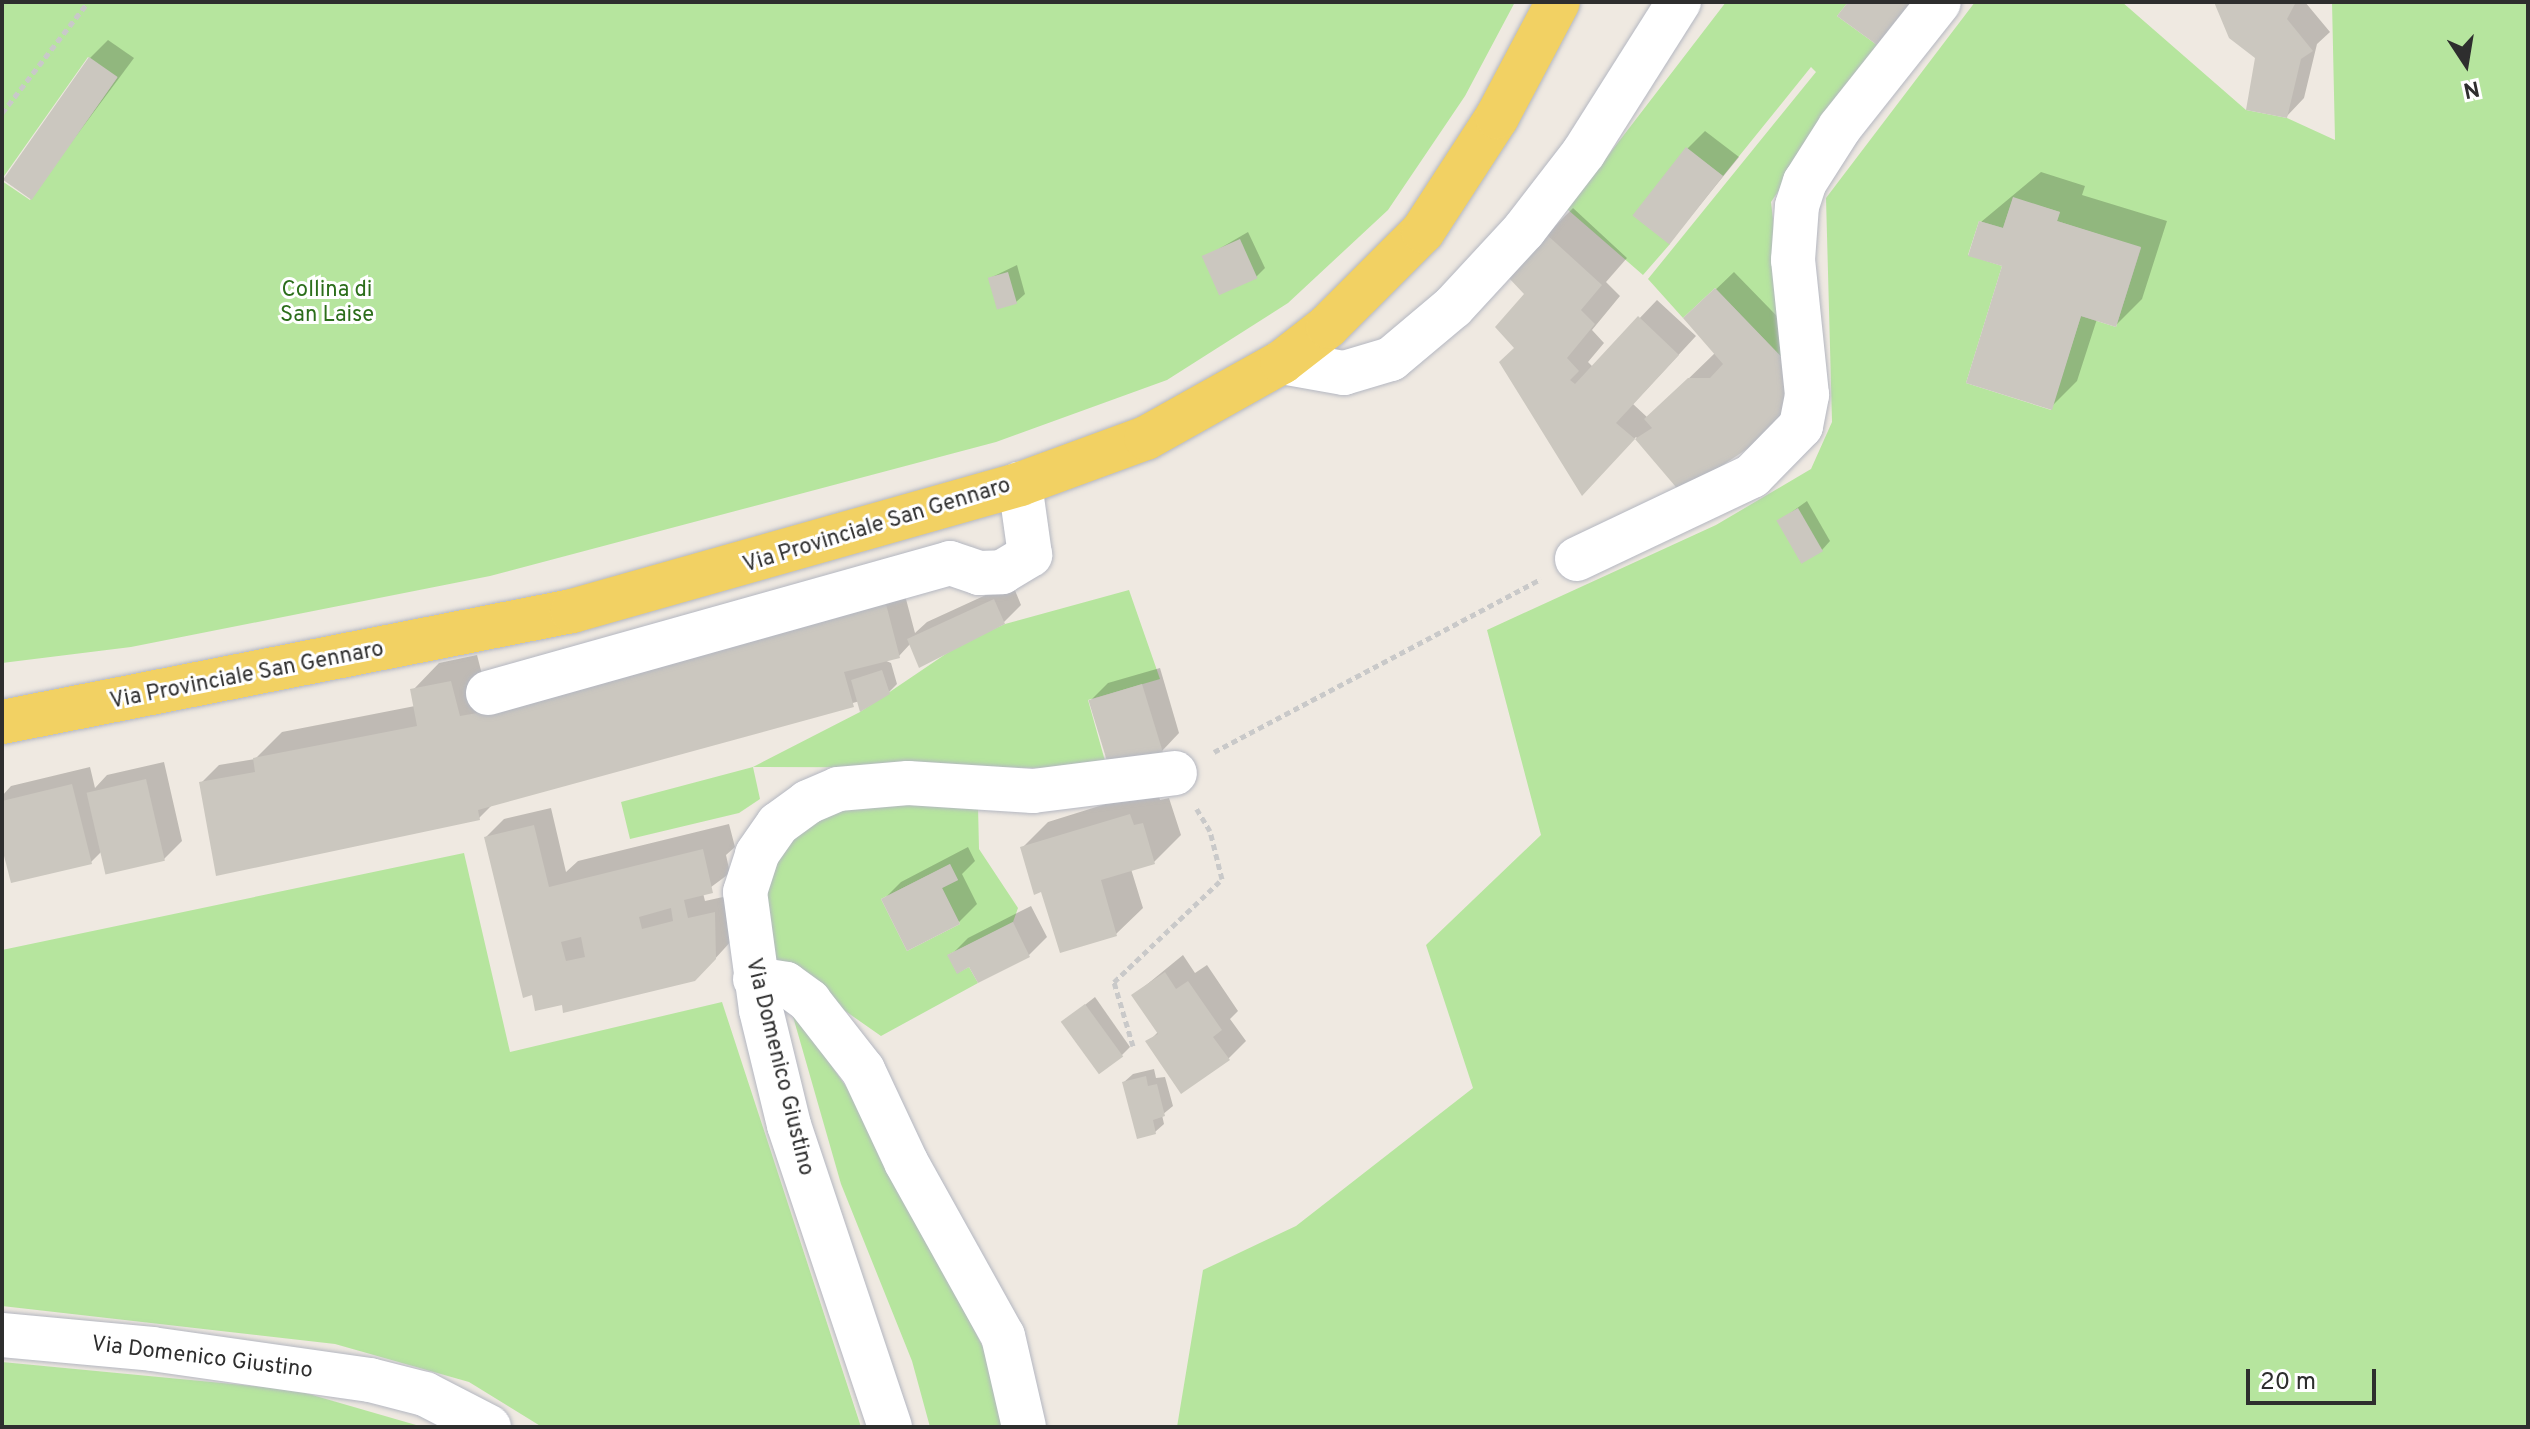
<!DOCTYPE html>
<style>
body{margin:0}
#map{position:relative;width:2530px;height:1429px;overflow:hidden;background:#efe9e1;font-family:Overpass,sans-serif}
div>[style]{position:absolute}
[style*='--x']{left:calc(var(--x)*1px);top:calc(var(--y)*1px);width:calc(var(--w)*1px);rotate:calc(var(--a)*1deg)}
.green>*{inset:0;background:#b6e59e}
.shadow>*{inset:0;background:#0003}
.building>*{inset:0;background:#cbc7bf;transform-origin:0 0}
.path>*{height:5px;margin-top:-2.5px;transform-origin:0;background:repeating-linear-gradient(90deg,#c9c9c9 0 6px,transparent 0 10px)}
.roads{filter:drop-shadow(0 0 2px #b4b7c1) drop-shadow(0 0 2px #b4b7c1)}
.minor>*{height:44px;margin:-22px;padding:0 22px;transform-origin:22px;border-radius:22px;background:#fff}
.major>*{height:44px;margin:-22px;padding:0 22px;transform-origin:22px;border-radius:22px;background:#f2d163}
span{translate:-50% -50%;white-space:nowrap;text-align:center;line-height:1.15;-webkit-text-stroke:6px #fff;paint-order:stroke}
.park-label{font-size:22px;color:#2c6e1b}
.street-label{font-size:22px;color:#2e2e2e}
.frame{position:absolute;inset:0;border:4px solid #2e2e2e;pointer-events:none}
.north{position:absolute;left:2426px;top:24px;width:80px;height:80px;-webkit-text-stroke:6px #fff;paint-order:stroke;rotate:168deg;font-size:22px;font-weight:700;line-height:32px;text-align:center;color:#2e2e2e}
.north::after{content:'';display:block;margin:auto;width:28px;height:36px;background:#2e2e2e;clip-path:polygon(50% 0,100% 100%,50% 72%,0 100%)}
.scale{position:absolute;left:2246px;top:1369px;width:130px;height:36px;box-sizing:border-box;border:4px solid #2e2e2e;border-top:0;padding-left:10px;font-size:24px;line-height:28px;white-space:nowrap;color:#2e2e2e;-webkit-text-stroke:6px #fff;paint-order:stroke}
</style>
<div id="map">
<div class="green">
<i style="clip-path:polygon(2px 2px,1515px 2px,1465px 96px,1388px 210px,1288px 303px,1167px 380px,996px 442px,490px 576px,131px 647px,2px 663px,2px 181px,30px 200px,117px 78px,88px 57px,2px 179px)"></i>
<i style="clip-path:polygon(1726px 2px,1848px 2px,1837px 16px,1877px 45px,1771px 202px,1790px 366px,1715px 288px,1683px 318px,1648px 279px,1816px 72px,1811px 67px,1723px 176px,1686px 148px,1634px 216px,1670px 244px,1643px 275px,1567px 209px)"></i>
<i style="clip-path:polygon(evenodd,1975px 2px,2122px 2px,2246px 110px,2287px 118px,2335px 140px,2332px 2px,2528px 2px,2528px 1427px,1177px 1427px,1203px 1270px,1296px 1226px,1473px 1088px,1426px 945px,1541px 835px,1487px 630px,1716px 525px,1811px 469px,1832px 422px,1826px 198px,1975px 2px,2013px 198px,2060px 212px,2057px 221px,2141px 248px,2116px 327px,2081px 316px,2051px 410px,1966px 383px,2002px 266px,1968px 255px,1979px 221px,2003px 228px,2013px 198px)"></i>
<i style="clip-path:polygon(1129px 590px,1160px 679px,1088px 700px,1107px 768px,753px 767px,760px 799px,739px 813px,630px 839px,621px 802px,753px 767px,860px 712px,962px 643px,1005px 624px)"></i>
<i style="clip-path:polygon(evenodd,900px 802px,978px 806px,979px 849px,1018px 908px,1013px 922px,948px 955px,957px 973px,969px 967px,978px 983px,881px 1036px,771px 959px,758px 880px,805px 815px,900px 802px,950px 864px,958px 880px,942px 888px,960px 924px,907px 951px,881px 899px,950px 864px)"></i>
<i style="clip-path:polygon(464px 853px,510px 1052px,722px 1002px,861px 1427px,542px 1427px,469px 1382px,335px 1344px,2px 1306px,2px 950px)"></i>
<i style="clip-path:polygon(790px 1006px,865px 1114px,998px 1377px,1006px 1427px,930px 1427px,912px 1361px,841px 1184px)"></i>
<i style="clip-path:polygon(2px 1362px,295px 1390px,423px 1427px,2px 1427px)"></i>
</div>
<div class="shadow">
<i style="clip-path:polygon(2214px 2px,2305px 2px,2330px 32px,2317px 44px,2304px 98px,2287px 116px,2258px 57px)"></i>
<i style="clip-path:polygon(108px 40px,134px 58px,30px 198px,90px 58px)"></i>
<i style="clip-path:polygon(1705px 131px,1739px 157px,1670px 242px,1687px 149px)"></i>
<i style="clip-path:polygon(2041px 172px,2085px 186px,2082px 195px,2167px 221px,2142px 299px,2116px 325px,2097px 319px,2077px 381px,2051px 407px,2005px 265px,1981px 222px)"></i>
<i style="clip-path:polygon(1573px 208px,1627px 258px,1606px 282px,1620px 296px,1592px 330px,1604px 343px,1588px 362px,1593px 367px,1657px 300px,1696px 336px,1633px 404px,1648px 418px,1716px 352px,1686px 318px,1734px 272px,1807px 347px,1790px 410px,1681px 490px,1636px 437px,1599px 476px,1516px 348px,1547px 234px)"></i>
<i style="clip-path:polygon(1248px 232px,1265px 268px,1256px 277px,1205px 257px)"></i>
<i style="clip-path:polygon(1017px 265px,1025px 294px,1016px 302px,990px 278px)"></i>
<i style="clip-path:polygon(1807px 501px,1830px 541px,1822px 550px,1779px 521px)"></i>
<i style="clip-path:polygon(1012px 583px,1021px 605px,1003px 623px,911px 643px,899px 656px,884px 660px,891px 663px,897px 684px,888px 693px,492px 805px,479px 818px,217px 874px,201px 783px,219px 765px,255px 759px,282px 732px,415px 706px,413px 690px,439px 663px,477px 655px,486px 690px,902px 584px,915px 633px,927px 622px)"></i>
<i style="clip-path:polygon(1160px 668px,1179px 733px,1162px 751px,1090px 701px,1108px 683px)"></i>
<i style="clip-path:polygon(164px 762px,182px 841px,164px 859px,103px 850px,91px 862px,2px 839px,2px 796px,11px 786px,90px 767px,95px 788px,107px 775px)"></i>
<i style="clip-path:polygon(1157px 788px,1160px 800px,1169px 798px,1181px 835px,1154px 862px,1131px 869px,1143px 908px,1116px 934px,1043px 890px,1022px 848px,1048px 822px)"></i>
<i style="clip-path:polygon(551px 808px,566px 872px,578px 861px,729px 824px,735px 847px,726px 855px,730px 873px,703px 893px,705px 901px,732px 895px,733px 939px,713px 961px,565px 1011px,486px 837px,504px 819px)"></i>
<i style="clip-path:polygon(968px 847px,975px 861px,962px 874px,977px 904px,959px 922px,883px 900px,901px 882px)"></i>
<i style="clip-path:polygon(1031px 906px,1047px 937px,1029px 955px,979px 981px,970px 965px,950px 956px,968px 938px)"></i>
<i style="clip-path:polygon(1183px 955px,1195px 973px,1207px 965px,1238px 1011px,1230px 1019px,1246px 1041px,1228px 1059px,1148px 1042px,1159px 1031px,1134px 995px)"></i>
<i style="clip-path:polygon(1095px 997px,1130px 1047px,1121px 1056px,1063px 1022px)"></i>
<i style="clip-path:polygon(1154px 1069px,1156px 1078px,1165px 1077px,1173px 1106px,1162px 1115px,1164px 1124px,1155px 1132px,1124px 1082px,1133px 1074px)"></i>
</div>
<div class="building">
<i style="clip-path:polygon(1848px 2px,1911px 2px,1877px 45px,1837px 16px)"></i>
<i style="clip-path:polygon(2214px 2px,2296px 2px,2287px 19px,2313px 51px,2301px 59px,2287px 118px,2246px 110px,2255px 58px,2229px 38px)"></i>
<i style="left:89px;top:57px;width:35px;height:150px;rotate:35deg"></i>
<i style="left:1686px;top:147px;width:47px;height:87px;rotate:38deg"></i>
<i style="clip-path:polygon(2013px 197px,2060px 212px,2057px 221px,2141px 247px,2116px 327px,2081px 316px,2052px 410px,1966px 383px,2002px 266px,1968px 256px,1979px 221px,2003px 228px)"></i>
<i style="clip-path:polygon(1545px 233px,1602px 285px,1581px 310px,1595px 324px,1567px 358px,1579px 371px,1570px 380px,1575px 384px,1638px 316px,1679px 355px,1616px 423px,1635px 439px,1582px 496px,1499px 362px,1514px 348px,1495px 327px,1524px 294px,1508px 277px)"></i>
<i style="left:1240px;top:239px;width:43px;height:42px;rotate:66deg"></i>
<i style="left:1008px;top:272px;width:33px;height:21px;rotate:74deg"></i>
<i style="clip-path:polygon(1715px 288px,1790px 366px,1790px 401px,1765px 437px,1681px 493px,1635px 439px,1652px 428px,1644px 419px,1688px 378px,1710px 378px,1723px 364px,1683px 318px)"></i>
<i style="left:1798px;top:508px;width:50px;height:25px;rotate:60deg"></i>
<i style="clip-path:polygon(994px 599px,1005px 624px,919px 668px,907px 639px)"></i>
<i style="clip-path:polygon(885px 600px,900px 658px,844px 672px,854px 707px,478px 810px,480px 820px,216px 876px,199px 782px,255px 772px,253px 758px,417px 726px,410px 689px,451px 681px,460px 716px,489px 711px)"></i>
<i style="clip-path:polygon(882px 670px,890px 694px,860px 712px,851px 680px)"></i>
<i style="left:1142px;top:684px;width:72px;height:56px;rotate:73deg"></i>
<i style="left:146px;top:779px;width:84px;height:61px;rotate:77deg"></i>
<i style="clip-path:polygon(72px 784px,92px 864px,11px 883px,2px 848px,2px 801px)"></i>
<i style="clip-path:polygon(1130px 814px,1134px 825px,1143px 823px,1155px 864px,1101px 880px,1117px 936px,1060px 953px,1041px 892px,1034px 895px,1020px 847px)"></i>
<i style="clip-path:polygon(evenodd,534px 825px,549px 887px,703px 849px,713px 893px,684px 900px,688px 918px,715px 912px,716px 959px,695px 981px,563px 1013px,562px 1005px,535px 1011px,532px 995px,523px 998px,484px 837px,534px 825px,671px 908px,673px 921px,642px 929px,639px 917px,671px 908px,534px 825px,581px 937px,585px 957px,566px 961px,561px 942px,581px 937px)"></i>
<i style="clip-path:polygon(950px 864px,958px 880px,942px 888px,960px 924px,907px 951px,881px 899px)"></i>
<i style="clip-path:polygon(1013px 922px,1030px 957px,978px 983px,969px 967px,957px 974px,947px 955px)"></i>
<i style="clip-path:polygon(1165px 972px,1176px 989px,1188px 981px,1222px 1030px,1213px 1037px,1230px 1060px,1181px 1094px,1145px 1041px,1158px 1034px,1131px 995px)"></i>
<i style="left:1085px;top:1004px;width:65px;height:30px;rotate:54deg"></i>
<i style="clip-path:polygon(1146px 1076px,1148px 1086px,1157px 1084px,1165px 1116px,1153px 1120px,1156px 1134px,1137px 1139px,1122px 1082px)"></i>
</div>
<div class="path">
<i style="--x:2;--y:113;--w:140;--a:-52.2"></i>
<i style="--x:1214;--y:752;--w:370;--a:-27.9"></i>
<i style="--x:1133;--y:1046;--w:67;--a:-106.5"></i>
<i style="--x:1114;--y:982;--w:149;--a:-43.6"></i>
<i style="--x:1222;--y:879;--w:49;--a:-104"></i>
<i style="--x:1210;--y:831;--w:26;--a:-121"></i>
</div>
<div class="roads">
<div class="minor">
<i style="--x:1282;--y:362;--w:63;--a:10.1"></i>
<i style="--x:1344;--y:373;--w:49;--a:-16.6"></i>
<i style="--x:1391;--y:359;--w:81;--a:-40"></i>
<i style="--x:1453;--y:307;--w:105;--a:-47.3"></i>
<i style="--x:1524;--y:230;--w:98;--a:-52.4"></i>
<i style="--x:1584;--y:152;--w:178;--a:-57.7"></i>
<i style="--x:1577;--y:559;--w:194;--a:-25.4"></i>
<i style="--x:1752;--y:476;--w:70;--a:-45.6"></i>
<i style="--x:1801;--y:426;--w:32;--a:-79"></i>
<i style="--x:1807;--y:395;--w:136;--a:-95.9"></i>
<i style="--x:1793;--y:260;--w:54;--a:-85.8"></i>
<i style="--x:1797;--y:206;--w:25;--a:-72"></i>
<i style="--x:1805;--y:182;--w:65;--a:-57.5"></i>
<i style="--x:1840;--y:127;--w:159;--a:-51.6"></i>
<i style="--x:488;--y:693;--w:480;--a:-15.7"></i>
<i style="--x:950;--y:563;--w:31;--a:19"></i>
<i style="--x:979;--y:573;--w:23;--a:-2"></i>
<i style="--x:1002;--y:572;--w:33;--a:-31"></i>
<i style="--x:1030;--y:555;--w:72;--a:-98"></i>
<i style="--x:755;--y:979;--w:31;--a:9"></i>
<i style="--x:786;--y:984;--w:29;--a:36"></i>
<i style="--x:809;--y:1001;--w:88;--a:52"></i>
<i style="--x:863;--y:1070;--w:102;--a:64.9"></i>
<i style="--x:906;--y:1162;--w:199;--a:60.9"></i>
<i style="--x:1003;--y:1336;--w:93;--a:77"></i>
<i style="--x:2;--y:1335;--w:151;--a:5.3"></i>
<i style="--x:152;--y:1349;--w:220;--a:8.1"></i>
<i style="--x:370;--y:1380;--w:57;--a:14.3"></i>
<i style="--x:425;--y:1394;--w:72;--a:27.3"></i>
<i style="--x:890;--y:1427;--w:318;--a:-108.5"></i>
<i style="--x:789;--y:1125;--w:118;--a:-103.7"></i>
<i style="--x:761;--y:1010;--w:119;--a:-97.7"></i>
<i style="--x:745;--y:892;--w:40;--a:-72"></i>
<i style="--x:757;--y:854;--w:37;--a:-55"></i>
<i style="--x:778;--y:824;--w:37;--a:-36"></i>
<i style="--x:808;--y:802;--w:33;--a:-23"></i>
<i style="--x:838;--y:789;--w:70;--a:-4.9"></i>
<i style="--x:908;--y:783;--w:125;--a:3.7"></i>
<i style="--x:1033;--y:791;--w:143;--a:-7.2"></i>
</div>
<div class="major">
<i style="--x:2;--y:722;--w:581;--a:-11.02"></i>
<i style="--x:572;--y:611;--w:466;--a:-15.8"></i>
<i style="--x:1020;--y:484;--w:134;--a:-20.1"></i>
<i style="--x:1146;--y:438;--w:156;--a:-29.2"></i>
<i style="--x:1282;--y:362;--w:58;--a:-38"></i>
<i style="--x:1328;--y:326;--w:134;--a:-45"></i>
<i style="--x:1423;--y:231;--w:136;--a:-57"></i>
<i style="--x:1497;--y:117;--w:130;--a:-62.1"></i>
</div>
</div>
<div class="park-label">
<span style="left:327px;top:303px">Collina di<br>San Laise</span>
</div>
<div class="street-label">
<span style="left:877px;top:526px;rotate:-17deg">Via Provinciale San Gennaro</span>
<span style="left:247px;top:676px;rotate:-11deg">Via Provinciale San Gennaro</span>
<span style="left:779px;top:1067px;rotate:76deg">Via Domenico Giustino</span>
<span style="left:202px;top:1358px;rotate:7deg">Via Domenico Giustino</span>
</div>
<div class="frame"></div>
<div class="north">N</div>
<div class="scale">20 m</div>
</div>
